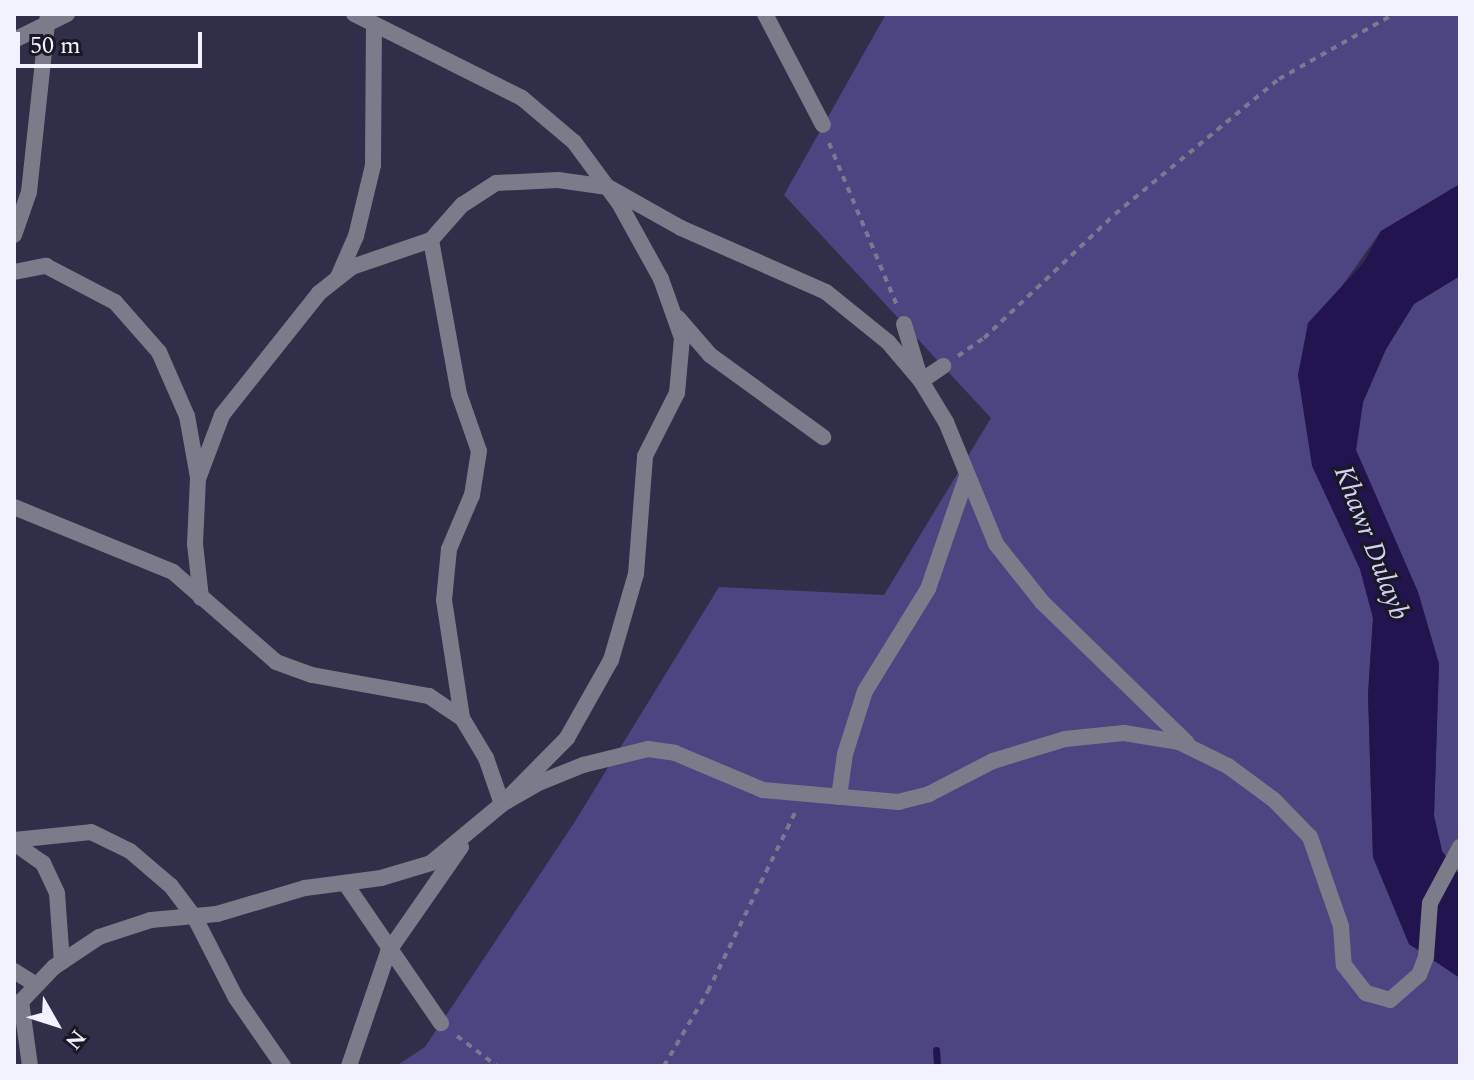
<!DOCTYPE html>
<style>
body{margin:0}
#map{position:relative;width:1474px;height:1080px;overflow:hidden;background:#302e48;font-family:Spectral,serif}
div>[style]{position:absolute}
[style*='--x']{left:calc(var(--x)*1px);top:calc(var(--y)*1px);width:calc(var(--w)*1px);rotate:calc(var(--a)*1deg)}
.green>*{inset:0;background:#4d4582}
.water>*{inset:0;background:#22154f}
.stream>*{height:7px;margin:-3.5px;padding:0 3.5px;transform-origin:3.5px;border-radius:3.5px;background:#22154f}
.path>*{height:4px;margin-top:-2px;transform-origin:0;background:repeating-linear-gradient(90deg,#7b798f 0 6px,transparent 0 12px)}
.minor>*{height:16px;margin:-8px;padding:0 8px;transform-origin:8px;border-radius:8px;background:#7c7b89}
span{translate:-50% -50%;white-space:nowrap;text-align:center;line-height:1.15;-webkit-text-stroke:6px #191824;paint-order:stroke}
.water-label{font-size:28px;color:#d3d1f7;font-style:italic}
.frame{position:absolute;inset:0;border:16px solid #f2f1ff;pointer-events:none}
.north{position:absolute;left:16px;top:984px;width:80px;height:80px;-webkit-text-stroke:6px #191824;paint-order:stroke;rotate:129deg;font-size:22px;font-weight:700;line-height:32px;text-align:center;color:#f2f1ff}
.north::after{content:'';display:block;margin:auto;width:28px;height:36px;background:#f2f1ff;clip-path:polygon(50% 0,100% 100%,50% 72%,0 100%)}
.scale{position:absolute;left:16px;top:32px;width:186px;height:36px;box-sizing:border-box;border:4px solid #f2f1ff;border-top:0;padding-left:10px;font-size:24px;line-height:28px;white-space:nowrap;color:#f2f1ff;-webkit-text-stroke:6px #191824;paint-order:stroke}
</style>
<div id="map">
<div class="green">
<i style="clip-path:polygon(886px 14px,1460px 14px,1460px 184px,1381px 231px,1342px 286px,1298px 375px,1338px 520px,1360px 569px,1373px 618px,1368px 694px,1373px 857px,1409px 944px,1460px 978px,1460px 1066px,396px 1066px,425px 1047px,441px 1023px,574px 823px,719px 587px,884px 595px,991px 418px,784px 195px)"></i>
<i style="clip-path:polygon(1460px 276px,1460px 876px,1442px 851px,1434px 816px,1439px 664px,1418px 592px,1356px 450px,1363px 402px,1386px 349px,1414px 304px)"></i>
</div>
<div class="water">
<i style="clip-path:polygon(1460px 184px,1460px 276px,1414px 304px,1386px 349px,1363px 402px,1356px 450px,1418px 592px,1439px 664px,1434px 816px,1442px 851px,1460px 876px,1460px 978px,1409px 944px,1373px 857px,1368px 694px,1373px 618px,1360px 569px,1312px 466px,1298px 375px,1308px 323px,1364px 262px,1381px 231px)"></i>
</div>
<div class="stream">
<i style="--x:936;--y:1050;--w:16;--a:86"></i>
</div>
<div class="path">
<i style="--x:829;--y:143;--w:179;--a:67.3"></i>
<i style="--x:958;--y:356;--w:32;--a:-35"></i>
<i style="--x:984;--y:338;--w:180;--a:-43.4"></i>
<i style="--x:1115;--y:214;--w:212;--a:-39.5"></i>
<i style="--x:1279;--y:79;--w:132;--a:-29.5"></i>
<i style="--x:457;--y:1036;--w:50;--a:36.9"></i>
<i style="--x:664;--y:1066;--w:87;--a:-59.6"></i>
<i style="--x:708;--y:991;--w:198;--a:-64"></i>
</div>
<div class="minor">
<i style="--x:765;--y:14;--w:125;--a:62.4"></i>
<i style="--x:14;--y:40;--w:59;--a:-26.1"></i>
<i style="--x:14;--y:235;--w:46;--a:-70.8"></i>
<i style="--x:29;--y:192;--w:179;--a:-83.9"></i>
<i style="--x:431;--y:240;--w:157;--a:79.7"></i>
<i style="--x:459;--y:394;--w:60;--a:70.7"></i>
<i style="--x:479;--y:451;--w:45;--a:99"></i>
<i style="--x:472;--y:495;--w:59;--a:113.1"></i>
<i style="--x:449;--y:549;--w:51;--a:95.6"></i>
<i style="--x:444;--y:600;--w:119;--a:81.3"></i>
<i style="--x:14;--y:272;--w:33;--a:-11"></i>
<i style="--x:46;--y:266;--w:78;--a:27.6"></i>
<i style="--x:115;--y:302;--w:67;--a:48.7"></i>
<i style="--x:159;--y:352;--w:70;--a:66.4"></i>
<i style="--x:187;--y:416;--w:62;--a:79.8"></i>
<i style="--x:338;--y:277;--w:45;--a:-66.3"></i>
<i style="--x:356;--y:236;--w:73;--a:-76.5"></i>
<i style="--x:373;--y:165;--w:140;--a:-89.6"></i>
<i style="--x:678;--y:318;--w:49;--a:49.1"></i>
<i style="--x:710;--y:355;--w:140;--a:36"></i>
<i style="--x:904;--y:324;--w:59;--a:73.4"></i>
<i style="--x:921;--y:381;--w:27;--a:-34"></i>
<i style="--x:14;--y:507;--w:172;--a:22.2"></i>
<i style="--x:173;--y:572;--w:137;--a:41.1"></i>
<i style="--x:276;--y:662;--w:38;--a:20"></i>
<i style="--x:312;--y:675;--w:119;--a:10.2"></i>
<i style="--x:429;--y:696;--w:40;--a:34"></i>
<i style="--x:462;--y:718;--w:47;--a:59"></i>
<i style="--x:486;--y:758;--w:49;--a:70.8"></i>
<i style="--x:502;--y:804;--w:93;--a:-45.4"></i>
<i style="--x:567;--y:738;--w:90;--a:-60.6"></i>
<i style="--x:611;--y:660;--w:90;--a:-73.8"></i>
<i style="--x:636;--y:574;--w:118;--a:-85.6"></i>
<i style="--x:645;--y:456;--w:71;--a:-63.1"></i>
<i style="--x:677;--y:393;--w:55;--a:-84.8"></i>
<i style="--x:682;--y:338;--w:63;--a:-109.6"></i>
<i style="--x:661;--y:279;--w:87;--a:-118.9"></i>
<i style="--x:619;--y:203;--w:76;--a:-126.4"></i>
<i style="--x:574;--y:142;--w:68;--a:-139.8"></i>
<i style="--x:522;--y:98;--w:188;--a:-153.4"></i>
<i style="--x:201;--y:598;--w:54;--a:-96.3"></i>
<i style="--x:195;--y:544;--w:65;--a:-87.4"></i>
<i style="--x:198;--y:479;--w:68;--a:-69.4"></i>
<i style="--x:222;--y:415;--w:156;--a:-51.5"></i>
<i style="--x:319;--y:293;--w:42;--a:-38.2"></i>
<i style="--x:352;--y:267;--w:83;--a:-18.9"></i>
<i style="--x:431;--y:240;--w:47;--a:-48.5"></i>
<i style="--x:462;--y:205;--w:40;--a:-32.9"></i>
<i style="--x:496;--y:183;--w:62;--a:-2.8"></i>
<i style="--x:558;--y:180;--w:50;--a:8"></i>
<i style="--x:608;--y:187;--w:84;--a:29.3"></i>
<i style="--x:681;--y:228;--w:158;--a:23.8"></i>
<i style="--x:826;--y:292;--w:80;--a:38.9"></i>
<i style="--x:888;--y:342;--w:51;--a:49.8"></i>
<i style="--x:921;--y:381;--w:48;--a:58.6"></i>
<i style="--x:946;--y:422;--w:132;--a:67.7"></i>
<i style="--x:996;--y:544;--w:74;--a:51.6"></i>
<i style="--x:1042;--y:602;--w:202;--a:44.2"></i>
<i style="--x:839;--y:797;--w:43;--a:-82.1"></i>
<i style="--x:845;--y:754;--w:66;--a:-72.4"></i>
<i style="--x:865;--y:691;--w:120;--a:-58.3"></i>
<i style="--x:928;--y:589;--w:120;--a:-71"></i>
<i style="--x:14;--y:840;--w:77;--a:-5.9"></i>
<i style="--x:91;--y:832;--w:43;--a:26"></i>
<i style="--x:130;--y:851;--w:54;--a:40.5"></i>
<i style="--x:171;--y:886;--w:38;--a:53"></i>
<i style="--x:194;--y:916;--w:92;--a:62.9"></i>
<i style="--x:236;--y:998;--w:83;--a:55.3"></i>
<i style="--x:14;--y:843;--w:35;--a:35"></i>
<i style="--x:43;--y:863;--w:33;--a:65"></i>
<i style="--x:57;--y:893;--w:69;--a:85.9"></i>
<i style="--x:345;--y:883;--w:170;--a:55.6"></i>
<i style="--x:14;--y:971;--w:26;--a:32"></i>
<i style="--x:21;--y:1001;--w:66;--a:82.1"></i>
<i style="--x:14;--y:1009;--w:58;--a:-46.4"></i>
<i style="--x:54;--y:967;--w:54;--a:-33.7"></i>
<i style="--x:99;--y:937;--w:55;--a:-18.1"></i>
<i style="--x:151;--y:920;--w:66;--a:-5.2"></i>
<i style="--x:217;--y:914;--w:92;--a:-16.5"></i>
<i style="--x:305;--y:888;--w:77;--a:-7.5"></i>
<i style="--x:381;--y:878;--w:52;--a:-16.7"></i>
<i style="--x:431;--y:863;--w:92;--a:-39.7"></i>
<i style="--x:502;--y:804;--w:39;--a:-30"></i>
<i style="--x:536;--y:784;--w:51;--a:-22"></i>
<i style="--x:583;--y:765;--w:67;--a:-13.8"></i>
<i style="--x:648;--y:749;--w:27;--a:8"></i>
<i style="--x:675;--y:753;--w:95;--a:22.8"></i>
<i style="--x:763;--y:790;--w:136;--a:5.1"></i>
<i style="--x:898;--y:802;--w:32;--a:-14"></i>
<i style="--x:929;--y:794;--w:72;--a:-27.3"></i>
<i style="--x:993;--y:761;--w:75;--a:-17"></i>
<i style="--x:1065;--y:739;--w:59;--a:-5.8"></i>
<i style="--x:1124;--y:733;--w:56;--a:9.3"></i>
<i style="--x:1179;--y:742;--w:55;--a:26.1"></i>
<i style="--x:1228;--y:766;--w:57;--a:36.5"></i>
<i style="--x:1274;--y:800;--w:52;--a:45.8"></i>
<i style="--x:1310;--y:837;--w:94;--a:70.8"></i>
<i style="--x:1341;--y:926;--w:39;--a:86"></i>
<i style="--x:1344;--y:965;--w:36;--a:52"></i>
<i style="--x:1366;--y:993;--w:25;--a:16"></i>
<i style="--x:1390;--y:1000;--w:38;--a:-41"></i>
<i style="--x:1419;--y:975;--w:19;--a:-69"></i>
<i style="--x:1426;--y:957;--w:54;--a:-85.8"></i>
<i style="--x:1430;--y:903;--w:64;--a:-61.8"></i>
<i style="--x:349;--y:1066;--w:120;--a:-71.1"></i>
<i style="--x:388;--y:952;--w:128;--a:-55.2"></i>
</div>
<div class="water-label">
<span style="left:1371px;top:543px;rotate:69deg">Khawr Dulayb</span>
</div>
<div class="frame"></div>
<div class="north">N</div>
<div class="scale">50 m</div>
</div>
